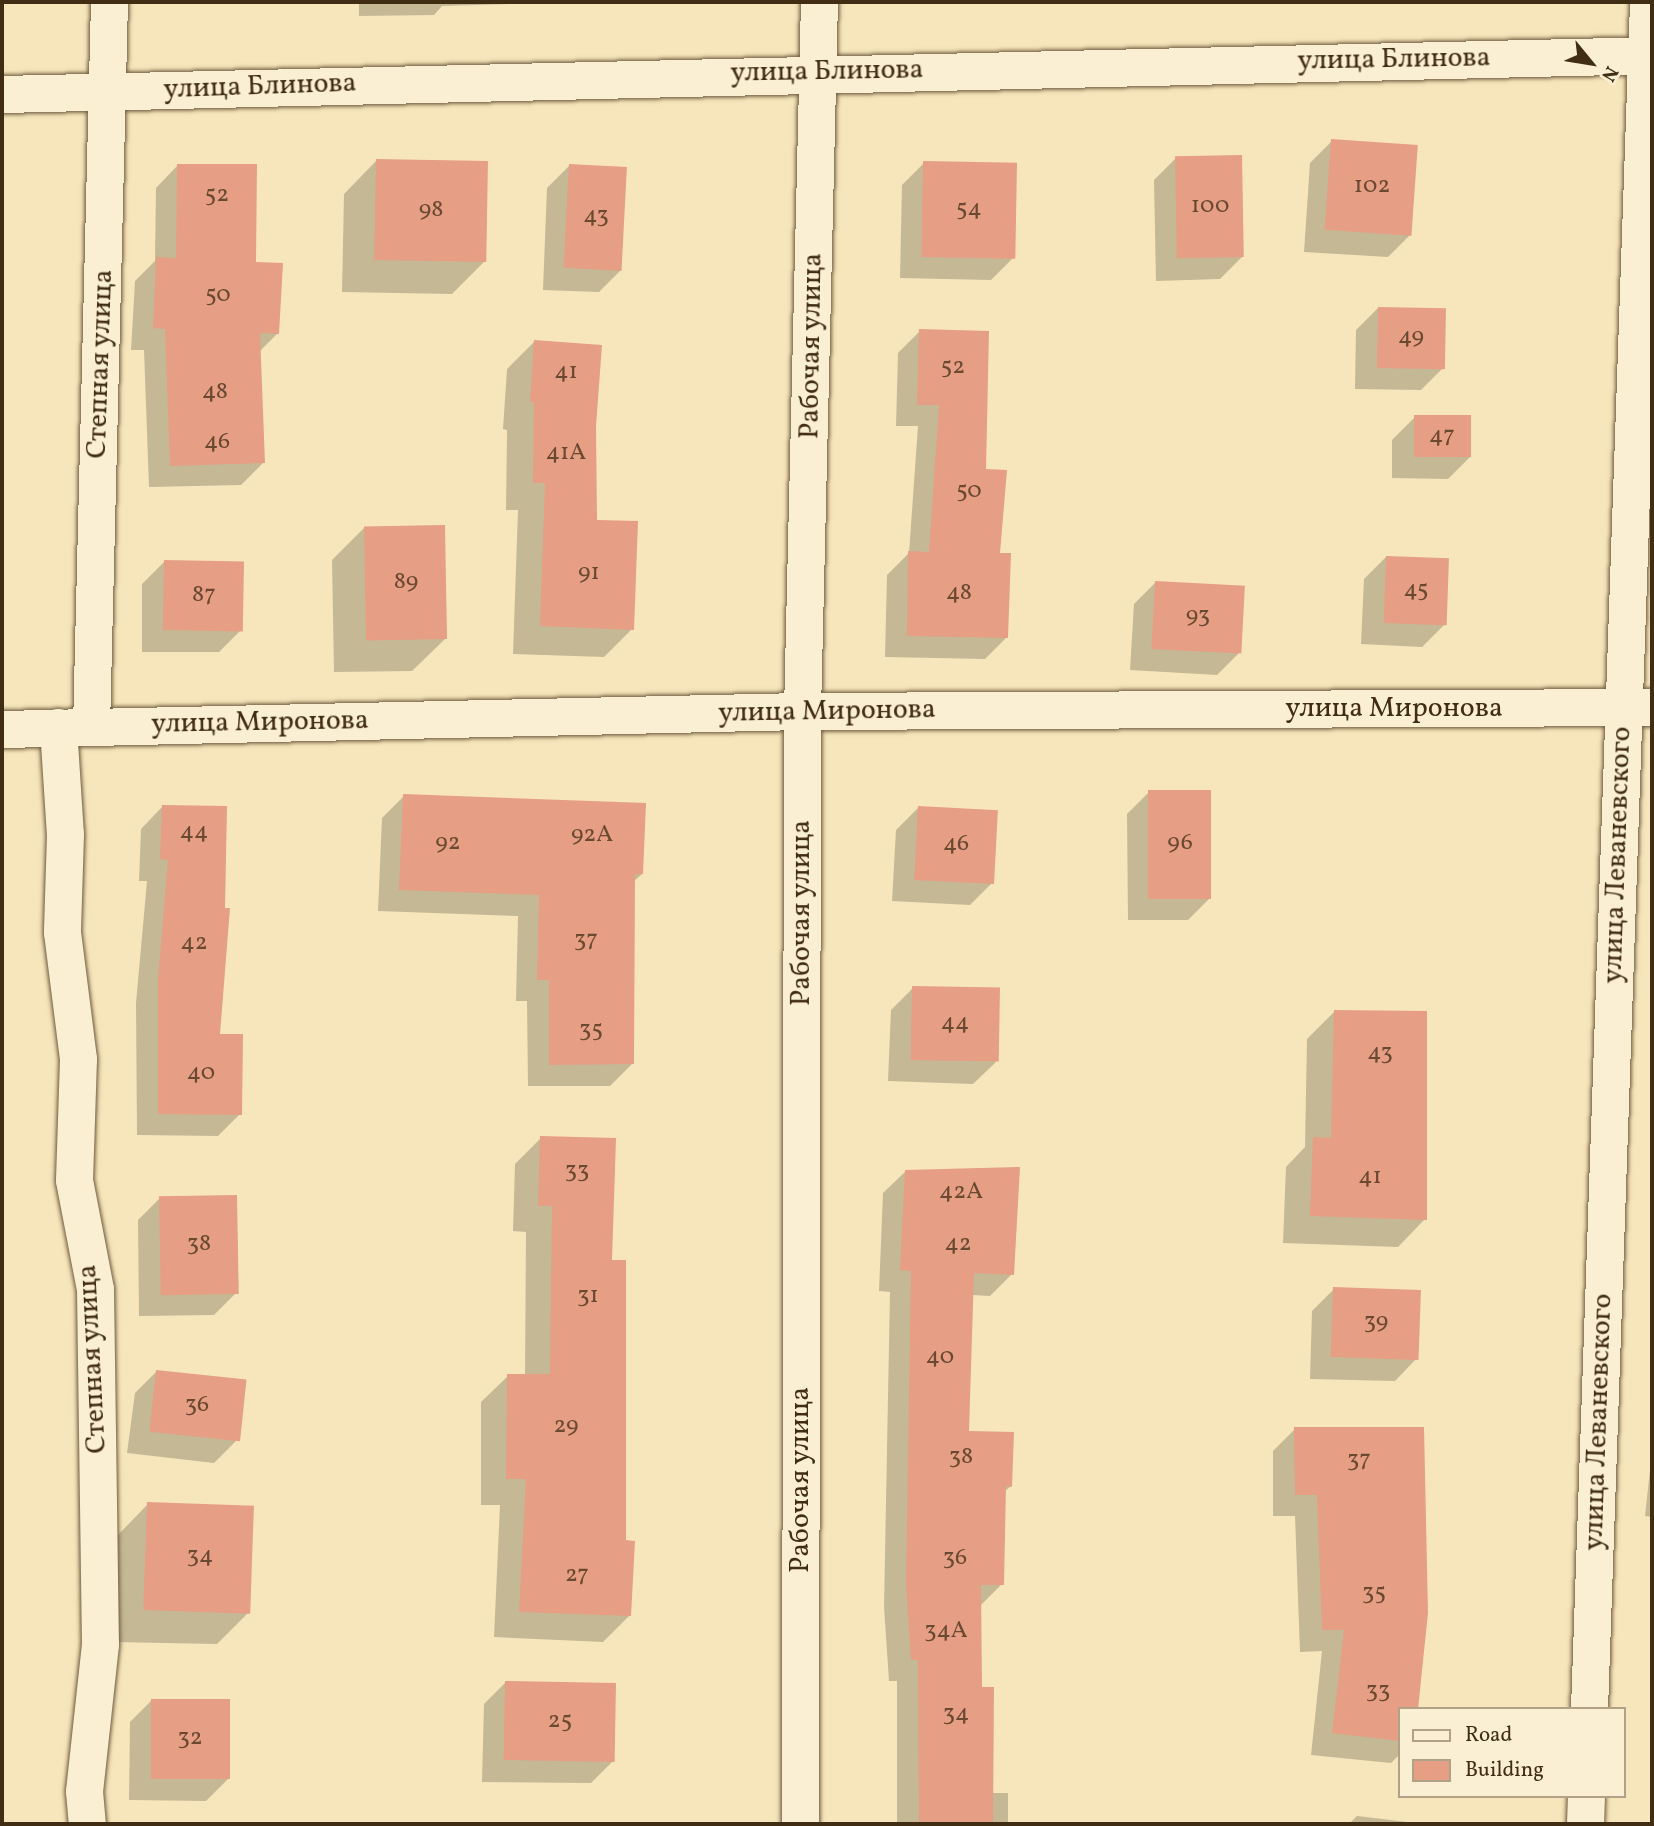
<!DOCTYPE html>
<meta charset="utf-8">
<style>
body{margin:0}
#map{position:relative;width:1654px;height:1826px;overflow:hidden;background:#f7e6bb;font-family:Vollkorn,serif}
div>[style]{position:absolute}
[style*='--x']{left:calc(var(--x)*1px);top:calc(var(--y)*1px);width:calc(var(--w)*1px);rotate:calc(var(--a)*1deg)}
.shadow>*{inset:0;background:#0003}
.building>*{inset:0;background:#e69e85;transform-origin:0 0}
.roads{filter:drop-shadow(0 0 2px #6e5b3e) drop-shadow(0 0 2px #6e5b3e)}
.minor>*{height:37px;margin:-18.5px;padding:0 18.5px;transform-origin:18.5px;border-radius:18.5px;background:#faefd3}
span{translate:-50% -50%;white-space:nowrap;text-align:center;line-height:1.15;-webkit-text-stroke:6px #faefd3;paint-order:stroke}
.number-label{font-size:24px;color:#6a4930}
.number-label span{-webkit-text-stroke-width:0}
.street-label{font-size:28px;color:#412d14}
.frame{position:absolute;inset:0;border:4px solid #412d14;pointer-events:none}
.legend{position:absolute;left:1398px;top:1707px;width:228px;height:91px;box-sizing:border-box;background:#faefd3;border:2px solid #b0a187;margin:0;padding:9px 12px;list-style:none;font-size:21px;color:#412d14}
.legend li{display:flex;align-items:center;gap:14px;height:35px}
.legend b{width:35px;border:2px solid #b0a187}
.north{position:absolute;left:1556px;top:28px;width:70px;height:70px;-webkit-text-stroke:5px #faefd3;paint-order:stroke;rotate:120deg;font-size:19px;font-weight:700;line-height:28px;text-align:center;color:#412d14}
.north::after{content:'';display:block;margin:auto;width:24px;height:32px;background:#412d14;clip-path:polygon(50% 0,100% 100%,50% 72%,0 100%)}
</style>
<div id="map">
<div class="shadow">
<i style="clip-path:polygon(359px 2px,580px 2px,442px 6px,434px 15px,359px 16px)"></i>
<i style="clip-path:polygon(1332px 141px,1410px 235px,1388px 257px,1304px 252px,1310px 163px)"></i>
<i style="clip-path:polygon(1176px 158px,1242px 257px,1220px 279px,1156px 281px,1154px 180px)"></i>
<i style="clip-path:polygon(376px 161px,485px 261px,452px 294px,342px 292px,344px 194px)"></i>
<i style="clip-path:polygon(924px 163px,1013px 258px,991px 280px,900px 278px,902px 185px)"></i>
<i style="clip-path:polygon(178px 165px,254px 263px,278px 333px,259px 352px,263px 463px,241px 485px,149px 487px,144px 350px,131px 350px,135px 281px,155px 261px,156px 188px)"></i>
<i style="clip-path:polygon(569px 166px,621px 270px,599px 292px,543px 290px,547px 188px)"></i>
<i style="clip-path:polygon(1378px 308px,1443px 368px,1421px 390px,1355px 389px,1356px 330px)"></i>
<i style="clip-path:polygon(920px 331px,984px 470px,1007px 637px,985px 659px,885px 657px,887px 575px,909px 553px,918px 426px,896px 426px,898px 353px)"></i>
<i style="clip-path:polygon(535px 341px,594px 426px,595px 522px,632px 629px,604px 657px,513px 654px,518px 510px,506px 510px,507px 430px,503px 429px,507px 369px)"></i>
<i style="clip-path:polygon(1414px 418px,1470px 457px,1448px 479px,1392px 478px,1392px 440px)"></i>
<i style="clip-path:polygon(365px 527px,445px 639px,412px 671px,334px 672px,332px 560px)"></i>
<i style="clip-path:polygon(1386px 557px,1444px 625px,1422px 647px,1361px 644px,1364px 579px)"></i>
<i style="clip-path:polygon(164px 562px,241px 630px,219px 652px,142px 652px,142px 584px)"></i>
<i style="clip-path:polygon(1156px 582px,1239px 653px,1217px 675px,1130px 670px,1134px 604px)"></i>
<i style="clip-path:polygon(1149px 792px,1210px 898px,1188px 920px,1128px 920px,1127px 814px)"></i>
<i style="clip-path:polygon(404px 796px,642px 874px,633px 882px,632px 1064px,610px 1086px,528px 1086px,527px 1001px,516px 1001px,518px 916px,378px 911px,382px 818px)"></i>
<i style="clip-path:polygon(163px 806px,240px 1114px,218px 1136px,137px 1135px,136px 1003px,147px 881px,139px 881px,141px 829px)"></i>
<i style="clip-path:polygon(918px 808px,992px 883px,970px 905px,892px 901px,896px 830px)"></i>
<i style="clip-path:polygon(913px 988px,996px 1062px,973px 1084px,888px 1081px,891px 1010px)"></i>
<i style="clip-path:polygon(1334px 1012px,1425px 1219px,1398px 1247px,1283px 1243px,1286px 1167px,1305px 1147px,1307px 1039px)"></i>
<i style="clip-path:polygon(541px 1138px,611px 1262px,629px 1616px,603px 1642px,494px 1637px,500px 1505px,481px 1505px,481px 1402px,508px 1376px,525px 1376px,526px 1232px,513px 1231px,515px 1164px)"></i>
<i style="clip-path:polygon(906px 1171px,1012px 1274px,990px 1296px,972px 1295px,968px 1433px,1011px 1486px,1004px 1492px,1002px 1584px,980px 1606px,980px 1689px,992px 1793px,1008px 1793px,1008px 1824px,897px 1824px,897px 1681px,889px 1681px,884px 1607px,890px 1292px,879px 1291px,883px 1193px)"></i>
<i style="clip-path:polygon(160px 1198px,236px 1293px,214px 1315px,139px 1316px,138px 1220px)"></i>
<i style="clip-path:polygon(1334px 1289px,1417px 1358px,1395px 1381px,1310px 1379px,1312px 1311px)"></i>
<i style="clip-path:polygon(157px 1371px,236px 1441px,214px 1463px,127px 1453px,135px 1393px)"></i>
<i style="clip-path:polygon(1295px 1429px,1400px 1709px,1400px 1754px,1391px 1763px,1311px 1755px,1322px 1651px,1300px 1652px,1295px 1516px,1273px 1516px,1273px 1451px)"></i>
<i style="clip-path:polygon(1652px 1452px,1652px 1517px,1645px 1516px)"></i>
<i style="clip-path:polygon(148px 1504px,250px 1611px,217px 1644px,113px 1642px,116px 1537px)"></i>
<i style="clip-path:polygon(506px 1682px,613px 1761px,591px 1783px,482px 1782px,484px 1704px)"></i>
<i style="clip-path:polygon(152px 1700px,228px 1779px,206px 1801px,129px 1800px,130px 1722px)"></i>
<i style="clip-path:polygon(1357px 1816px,1424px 1824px,1349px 1824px)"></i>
</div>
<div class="building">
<i style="left:1331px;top:139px;width:87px;height:91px;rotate:4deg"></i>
<i style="left:1242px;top:155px;width:102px;height:67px;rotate:89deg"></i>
<i style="left:376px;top:159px;width:112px;height:101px;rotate:1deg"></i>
<i style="left:923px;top:161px;width:94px;height:96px;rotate:1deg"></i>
<i style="clip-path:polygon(177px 164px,257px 164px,256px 262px,283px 263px,279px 334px,260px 333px,265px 463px,170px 466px,165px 329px,153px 328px,156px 257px,176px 258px)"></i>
<i style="left:569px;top:164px;width:58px;height:104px;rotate:3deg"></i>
<i style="left:1378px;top:307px;width:68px;height:61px;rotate:1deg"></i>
<i style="clip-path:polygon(919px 329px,989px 331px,986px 469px,1007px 470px,1000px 553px,1011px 553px,1008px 638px,907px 636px,908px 551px,929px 552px,939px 405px,917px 405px)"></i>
<i style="clip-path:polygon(534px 340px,602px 345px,596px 426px,597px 520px,638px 521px,634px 630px,540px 626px,545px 483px,533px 483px,534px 402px,530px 402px)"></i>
<i style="left:1471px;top:415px;width:42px;height:57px;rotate:90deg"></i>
<i style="left:445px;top:525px;width:114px;height:81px;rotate:89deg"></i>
<i style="left:1386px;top:556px;width:63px;height:67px;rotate:2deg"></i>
<i style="left:164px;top:560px;width:80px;height:70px;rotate:1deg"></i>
<i style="left:1155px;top:581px;width:90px;height:68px;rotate:3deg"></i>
<i style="left:1148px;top:790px;width:63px;height:109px"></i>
<i style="clip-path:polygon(403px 794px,646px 803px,643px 874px,635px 874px,634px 1064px,549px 1065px,549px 980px,537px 980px,539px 895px,399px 890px)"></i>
<i style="clip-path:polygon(162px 805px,227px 806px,225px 908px,230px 908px,220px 1034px,243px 1034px,242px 1115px,158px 1114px,158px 980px,168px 860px,160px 859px)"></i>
<i style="left:918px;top:806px;width:80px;height:74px;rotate:3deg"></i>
<i style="left:912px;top:986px;width:88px;height:74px;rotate:1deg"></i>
<i style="clip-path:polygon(1334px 1010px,1427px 1011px,1427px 1220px,1310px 1216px,1313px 1137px,1331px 1138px)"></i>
<i style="clip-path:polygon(540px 1136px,616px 1138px,612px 1260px,626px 1260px,626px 1540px,635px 1541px,631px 1616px,519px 1612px,526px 1479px,506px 1479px,507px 1374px,550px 1374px,552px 1206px,538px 1206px)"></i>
<i style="clip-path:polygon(1020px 1167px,1014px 1275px,974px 1273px,969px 1431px,1014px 1432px,1012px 1487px,1006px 1486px,1004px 1585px,981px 1585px,982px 1687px,994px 1687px,993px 1824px,919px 1824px,918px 1660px,911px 1660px,906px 1584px,911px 1271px,900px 1270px,905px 1170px)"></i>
<i style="left:237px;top:1195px;width:99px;height:78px;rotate:89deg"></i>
<i style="left:1333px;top:1287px;width:88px;height:70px;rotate:2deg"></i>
<i style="left:156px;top:1370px;width:91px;height:62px;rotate:6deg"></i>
<i style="clip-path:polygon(1294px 1427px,1424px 1427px,1428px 1613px,1418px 1709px,1400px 1709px,1400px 1741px,1332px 1733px,1344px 1630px,1322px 1630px,1317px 1495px,1295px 1495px)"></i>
<i style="left:147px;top:1502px;width:107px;height:108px;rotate:2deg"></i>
<i style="left:505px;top:1681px;width:111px;height:79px;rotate:1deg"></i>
<i style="left:151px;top:1699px;width:79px;height:80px"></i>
</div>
<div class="roads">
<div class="minor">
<i style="--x:2;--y:94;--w:1650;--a:-1.35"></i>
<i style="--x:58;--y:727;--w:107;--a:86.3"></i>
<i style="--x:65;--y:834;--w:98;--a:91.8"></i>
<i style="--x:62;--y:932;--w:128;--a:82.8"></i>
<i style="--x:78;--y:1059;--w:121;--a:91.9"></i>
<i style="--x:74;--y:1180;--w:111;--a:79.1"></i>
<i style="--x:95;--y:1289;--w:355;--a:89.2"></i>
<i style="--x:100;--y:1644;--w:148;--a:96.2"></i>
<i style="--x:84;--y:1791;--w:33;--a:85"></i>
<i style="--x:91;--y:727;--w:725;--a:-88.58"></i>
<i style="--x:2;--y:729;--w:800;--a:-1.29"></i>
<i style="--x:802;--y:711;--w:850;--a:-0.27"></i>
<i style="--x:1589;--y:1709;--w:1708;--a:-88.02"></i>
<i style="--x:800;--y:1824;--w:1113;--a:-89.9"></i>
<i style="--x:802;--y:711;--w:709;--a:-88.63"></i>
<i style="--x:1585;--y:1824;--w:28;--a:-88"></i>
</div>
</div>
<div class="number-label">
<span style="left:1372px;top:187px">102</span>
<span style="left:217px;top:196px">52</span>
<span style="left:1210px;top:207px">100</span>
<span style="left:969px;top:210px">54</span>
<span style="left:431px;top:211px">98</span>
<span style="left:596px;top:217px">43</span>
<span style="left:218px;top:296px">50</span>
<span style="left:1411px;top:338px">49</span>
<span style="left:953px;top:368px">52</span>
<span style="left:566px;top:373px">41</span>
<span style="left:215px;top:393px">48</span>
<span style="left:1442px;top:437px">47</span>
<span style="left:217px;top:443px">46</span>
<span style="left:566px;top:454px">41А</span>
<span style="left:969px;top:492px">50</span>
<span style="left:589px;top:574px">91</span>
<span style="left:406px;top:583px">89</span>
<span style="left:1416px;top:591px">45</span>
<span style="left:959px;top:594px">48</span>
<span style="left:204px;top:596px">87</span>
<span style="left:1198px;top:617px">93</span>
<span style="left:194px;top:833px">44</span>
<span style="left:592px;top:836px">92А</span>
<span style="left:448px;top:844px">92</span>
<span style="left:1180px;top:844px">96</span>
<span style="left:956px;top:845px">46</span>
<span style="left:586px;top:941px">37</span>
<span style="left:194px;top:944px">42</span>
<span style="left:955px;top:1024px">44</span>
<span style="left:591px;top:1031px">35</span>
<span style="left:1380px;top:1054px">43</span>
<span style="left:201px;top:1074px">40</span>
<span style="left:577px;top:1172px">33</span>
<span style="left:1370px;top:1178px">41</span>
<span style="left:961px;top:1193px">42А</span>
<span style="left:199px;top:1245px">38</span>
<span style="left:958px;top:1245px">42</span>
<span style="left:588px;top:1297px">31</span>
<span style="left:1376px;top:1323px">39</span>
<span style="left:940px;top:1358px">40</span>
<span style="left:197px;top:1406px">36</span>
<span style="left:566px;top:1427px">29</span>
<span style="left:961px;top:1458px">38</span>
<span style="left:1359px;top:1461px">37</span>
<span style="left:200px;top:1557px">34</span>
<span style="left:955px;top:1559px">36</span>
<span style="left:577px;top:1576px">27</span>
<span style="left:1374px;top:1594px">35</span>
<span style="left:946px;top:1632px">34А</span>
<span style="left:1378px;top:1692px">33</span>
<span style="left:956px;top:1715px">34</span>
<span style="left:560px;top:1722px">25</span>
<span style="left:190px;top:1739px">32</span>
</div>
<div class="street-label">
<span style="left:1394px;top:60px;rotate:-1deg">улица Блинова</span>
<span style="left:827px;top:72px;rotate:-1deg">улица Блинова</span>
<span style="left:260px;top:87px;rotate:-2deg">улица Блинова</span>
<span style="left:812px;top:346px;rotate:-89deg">Рабочая улица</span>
<span style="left:101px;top:364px;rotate:-88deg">Степная улица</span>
<span style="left:1394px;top:709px">улица Миронова</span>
<span style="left:827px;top:712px;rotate:-1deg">улица Миронова</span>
<span style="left:260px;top:723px;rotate:-1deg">улица Миронова</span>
<span style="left:1618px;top:855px;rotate:-88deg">улица Леваневского</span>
<span style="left:802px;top:913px;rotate:-90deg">Рабочая улица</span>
<span style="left:93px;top:1359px;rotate:-93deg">Степная улица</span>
<span style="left:1599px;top:1422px;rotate:-88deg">улица Леваневского</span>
<span style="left:801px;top:1480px;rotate:-90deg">Рабочая улица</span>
</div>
<div class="frame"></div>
<ul class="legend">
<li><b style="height:9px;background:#faefd3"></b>Road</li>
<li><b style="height:19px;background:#e69e85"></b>Building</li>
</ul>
<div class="north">N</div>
</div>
